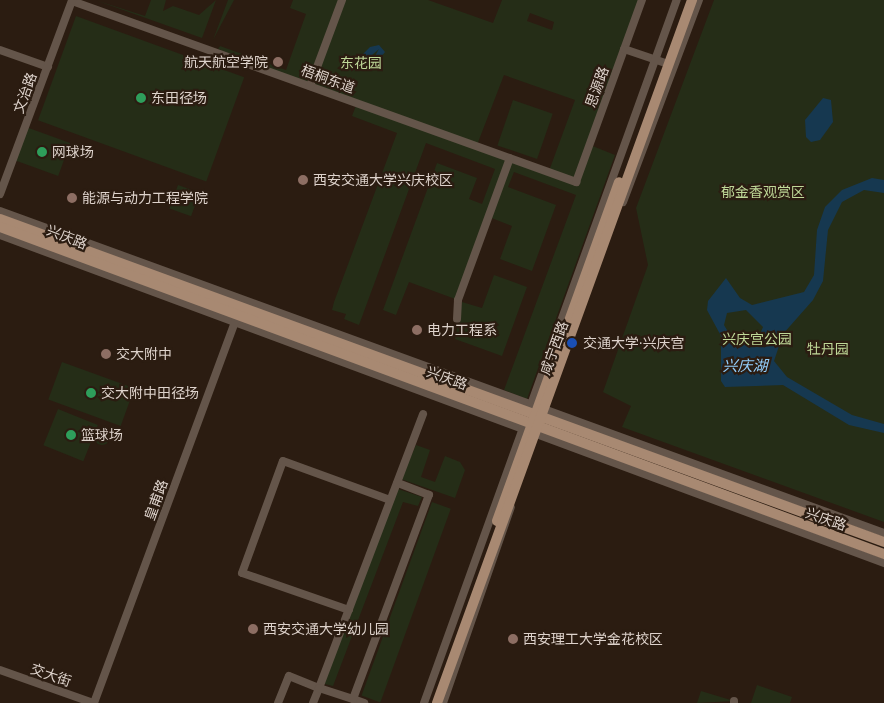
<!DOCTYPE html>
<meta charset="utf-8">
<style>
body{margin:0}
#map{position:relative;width:884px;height:703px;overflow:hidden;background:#2b1c11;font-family:Ubuntu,"Noto Sans SC",sans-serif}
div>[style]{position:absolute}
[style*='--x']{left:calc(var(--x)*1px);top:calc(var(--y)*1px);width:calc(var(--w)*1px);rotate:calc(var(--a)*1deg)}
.green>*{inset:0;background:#252d17;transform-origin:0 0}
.round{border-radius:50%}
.water>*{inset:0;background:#163850}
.minor>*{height:8px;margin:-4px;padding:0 4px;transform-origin:4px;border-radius:4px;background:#64554a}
.major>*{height:10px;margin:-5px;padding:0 5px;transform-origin:5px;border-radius:5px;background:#a88972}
.dots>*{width:14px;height:14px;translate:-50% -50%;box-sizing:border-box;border:2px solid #2b1c11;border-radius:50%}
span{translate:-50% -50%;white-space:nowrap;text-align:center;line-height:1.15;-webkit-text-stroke:4.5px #2b1c11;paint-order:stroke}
.poi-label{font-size:14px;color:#ded3cc}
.right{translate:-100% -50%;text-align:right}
.left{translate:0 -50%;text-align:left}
.park-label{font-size:14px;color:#bfd898}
.street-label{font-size:14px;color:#ded3cc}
.water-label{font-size:15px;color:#93cefb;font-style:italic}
</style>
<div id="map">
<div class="green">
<i style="clip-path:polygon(95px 0,145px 16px,151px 0,166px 0,163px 11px,173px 6px,199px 15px,216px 0,202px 38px)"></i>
<i style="clip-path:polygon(228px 0,234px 0,213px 40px)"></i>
<i style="clip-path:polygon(evenodd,293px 0,428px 0,493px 23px,502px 0,642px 0,590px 145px,615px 155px,527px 399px,504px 390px,576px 195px,514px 172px,508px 187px,556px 205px,532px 271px,500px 259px,512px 226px,489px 217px,458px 300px,409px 282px,396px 315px,383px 310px,437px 163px,477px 178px,469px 199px,482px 204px,495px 169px,426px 143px,359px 325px,344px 319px,346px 314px,332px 310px,334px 302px,397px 133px,352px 116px,357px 103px,218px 49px,220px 46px,286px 70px,306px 14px,290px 8px,293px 0,530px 13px,554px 22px,552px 30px,527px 21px,530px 13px,293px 0,504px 75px,575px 100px,549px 171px,477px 145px,504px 75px)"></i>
<i style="clip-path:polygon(714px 0,884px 0,884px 522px,622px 427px,631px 406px,603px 392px,648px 265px,636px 208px)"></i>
<i style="left:76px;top:16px;width:179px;height:111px;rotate:20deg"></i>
<i style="left:513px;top:100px;width:42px;height:48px;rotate:19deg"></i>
<i style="left:26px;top:127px;width:47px;height:35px;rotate:20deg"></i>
<i style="left:178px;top:185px;width:23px;height:25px;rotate:20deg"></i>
<i style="clip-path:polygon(494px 275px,527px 287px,502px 356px,455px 339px,462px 302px,482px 308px)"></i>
<i style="left:62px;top:362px;width:77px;height:40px;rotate:20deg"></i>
<i style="left:58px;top:409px;width:43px;height:39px;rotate:22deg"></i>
<i class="round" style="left:93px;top:427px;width:18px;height:18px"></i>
<i style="clip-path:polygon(416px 445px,430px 450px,421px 477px,435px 482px,445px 456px,460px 462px,465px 470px,455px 498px,401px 479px)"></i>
<i style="clip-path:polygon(395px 488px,422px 497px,418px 506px,403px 502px,333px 686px,321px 683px)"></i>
<i style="left:432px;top:502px;width:20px;height:206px;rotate:20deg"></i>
<i style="clip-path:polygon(757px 685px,792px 697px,790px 703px,751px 703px)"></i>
<i style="clip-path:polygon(701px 691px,734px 701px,697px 703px)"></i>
</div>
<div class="water">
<i style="clip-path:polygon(379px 45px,385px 52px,381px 57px,375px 56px,379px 49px,364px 62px,357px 60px,370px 47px)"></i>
<i style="clip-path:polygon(823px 98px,831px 100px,833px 122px,820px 140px,811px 142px,806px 137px,805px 120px)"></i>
<i style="clip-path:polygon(evenodd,872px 178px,884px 180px,884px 193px,864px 190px,842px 202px,828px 230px,823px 281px,813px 300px,783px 334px,774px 361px,787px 377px,852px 415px,884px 424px,884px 433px,849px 425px,783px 385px,725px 387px,721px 381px,721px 336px,707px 310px,708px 301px,726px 278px,740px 298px,752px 305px,804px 292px,814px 275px,817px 230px,825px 207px,842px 190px,872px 178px,746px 310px,763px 327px,757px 341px,746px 344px,733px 340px,724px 325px,727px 313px,746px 310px)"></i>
</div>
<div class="minor">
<i style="--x:72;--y:1;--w:536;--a:19.75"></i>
<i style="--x:576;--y:182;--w:194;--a:-70.1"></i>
<i style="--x:624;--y:49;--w:46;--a:18.8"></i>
<i style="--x:0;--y:50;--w:51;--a:19.5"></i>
<i style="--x:310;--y:86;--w:92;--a:-69.6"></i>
<i style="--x:0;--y:194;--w:207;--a:-69.6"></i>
<i style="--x:623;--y:202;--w:216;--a:-69.4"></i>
<i style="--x:0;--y:211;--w:941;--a:20.01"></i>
<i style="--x:0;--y:235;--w:943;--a:20.36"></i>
<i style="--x:457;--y:319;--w:19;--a:-87"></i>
<i style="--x:458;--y:300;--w:151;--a:-69.9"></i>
<i style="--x:529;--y:410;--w:436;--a:-70.2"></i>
<i style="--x:349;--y:610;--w:113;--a:-160.9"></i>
<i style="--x:242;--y:573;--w:119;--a:-69.9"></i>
<i style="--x:283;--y:461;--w:114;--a:20"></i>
<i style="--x:0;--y:670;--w:99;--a:19.5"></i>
<i style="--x:353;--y:699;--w:12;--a:20"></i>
<i style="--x:94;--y:703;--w:408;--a:-69.7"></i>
<i style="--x:278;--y:703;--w:29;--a:-68"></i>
<i style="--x:289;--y:676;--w:32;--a:22"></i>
<i style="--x:319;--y:688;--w:293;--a:-69.2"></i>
<i style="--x:313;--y:703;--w:16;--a:-68"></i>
<i style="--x:319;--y:688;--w:36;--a:18"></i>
<i style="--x:353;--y:699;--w:218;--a:-69.6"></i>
<i style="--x:429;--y:495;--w:34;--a:-159"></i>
<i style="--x:424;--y:703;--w:292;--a:-70.2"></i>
<i style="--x:443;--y:703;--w:207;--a:-70.9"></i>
<i style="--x:734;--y:703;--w:2;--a:-90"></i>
</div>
<div class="major">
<i style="--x:0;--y:219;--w:941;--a:20.07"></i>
<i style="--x:0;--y:227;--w:943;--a:20.3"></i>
<i style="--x:497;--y:521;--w:360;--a:-70.2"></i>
<i style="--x:437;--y:703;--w:748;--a:-70.06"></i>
</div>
<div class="dots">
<i style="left:278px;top:62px;background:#8d6e63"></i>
<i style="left:141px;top:98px;background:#2e9e5b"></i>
<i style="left:42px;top:152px;background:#2e9e5b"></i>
<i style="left:303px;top:180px;background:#8d6e63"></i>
<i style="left:72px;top:198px;background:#8d6e63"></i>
<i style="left:417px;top:330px;background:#8d6e63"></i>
<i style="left:572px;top:343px;background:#1a4fb4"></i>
<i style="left:106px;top:354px;background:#8d6e63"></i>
<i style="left:91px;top:393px;background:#2e9e5b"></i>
<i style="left:71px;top:435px;background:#2e9e5b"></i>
<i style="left:253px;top:629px;background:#8d6e63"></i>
<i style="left:513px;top:639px;background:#8d6e63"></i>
</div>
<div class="poi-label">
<span class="right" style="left:268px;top:62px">航天航空学院</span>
<span class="left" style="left:151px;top:98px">东田径场</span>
<span class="left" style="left:52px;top:152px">网球场</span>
<span class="left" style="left:313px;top:180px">西安交通大学兴庆校区</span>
<span class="left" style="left:82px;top:198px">能源与动力工程学院</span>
<span class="left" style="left:427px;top:330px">电力工程系</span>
<span class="left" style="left:583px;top:343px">交通大学·兴庆宫</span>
<span class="left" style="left:116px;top:354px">交大附中</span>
<span class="left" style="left:101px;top:393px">交大附中田径场</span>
<span class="left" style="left:81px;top:435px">篮球场</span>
<span class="left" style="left:263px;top:629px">西安交通大学幼儿园</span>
<span class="left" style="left:523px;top:639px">西安理工大学金花校区</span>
</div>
<div class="park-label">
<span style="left:361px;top:63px">东花园</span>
<span style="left:763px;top:192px">郁金香观赏区</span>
<span style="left:757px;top:339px">兴庆宫公园</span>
<span style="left:828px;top:349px">牡丹园</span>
</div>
<div class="street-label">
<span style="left:328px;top:79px;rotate:20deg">梧桐东道</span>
<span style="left:597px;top:87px;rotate:-70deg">思源路</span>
<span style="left:25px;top:93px;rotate:-70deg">文治路</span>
<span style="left:67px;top:237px;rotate:21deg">兴庆路</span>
<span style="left:554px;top:348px;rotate:-70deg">咸宁西路</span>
<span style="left:447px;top:378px;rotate:20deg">兴庆路</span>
<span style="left:156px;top:500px;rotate:-70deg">皇甫路</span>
<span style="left:826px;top:519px;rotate:19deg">兴庆路</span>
<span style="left:51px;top:675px;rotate:19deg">交大街</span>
</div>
<div class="water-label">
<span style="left:745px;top:366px">兴庆湖</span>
</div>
</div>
